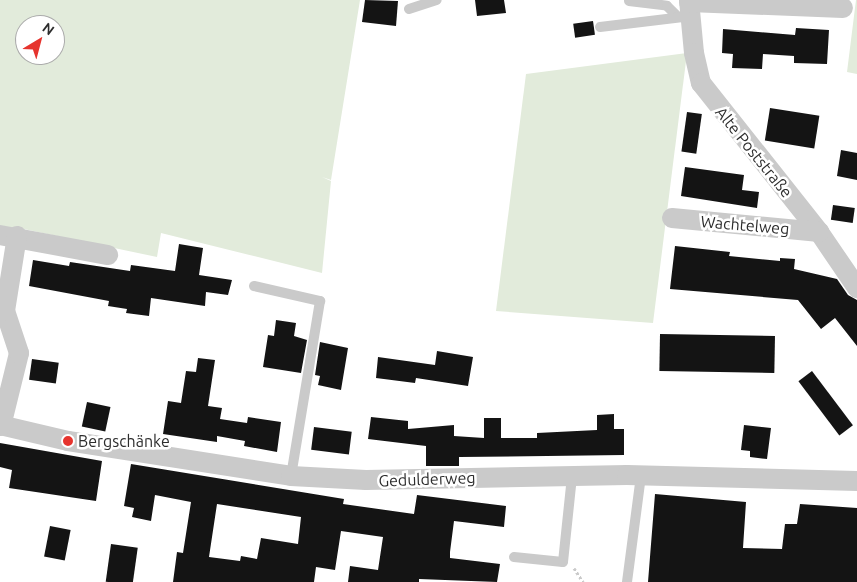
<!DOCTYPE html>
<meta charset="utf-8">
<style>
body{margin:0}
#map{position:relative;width:857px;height:582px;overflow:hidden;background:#fff;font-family:Ubuntu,sans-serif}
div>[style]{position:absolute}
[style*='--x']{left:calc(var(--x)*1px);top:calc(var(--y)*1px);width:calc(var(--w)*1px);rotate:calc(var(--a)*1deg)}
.green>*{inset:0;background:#e2ebdb}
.building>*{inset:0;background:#141414;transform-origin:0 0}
.path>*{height:3px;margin-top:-1.5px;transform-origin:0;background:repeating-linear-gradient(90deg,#cacaca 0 2.5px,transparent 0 5px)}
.service>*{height:10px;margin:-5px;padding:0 5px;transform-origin:5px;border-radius:5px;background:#cacaca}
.minor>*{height:20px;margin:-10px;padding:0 10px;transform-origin:10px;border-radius:10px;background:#cacaca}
.dots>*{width:14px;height:14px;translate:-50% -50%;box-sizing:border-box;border:2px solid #fff;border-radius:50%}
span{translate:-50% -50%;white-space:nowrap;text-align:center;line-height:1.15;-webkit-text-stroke:5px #fff;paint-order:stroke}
.street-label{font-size:16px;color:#2d2d2d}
.poi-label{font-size:16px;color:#2d2d2d}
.left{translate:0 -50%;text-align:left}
.north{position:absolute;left:15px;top:15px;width:50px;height:50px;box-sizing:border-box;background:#fff;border:1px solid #ababab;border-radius:50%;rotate:37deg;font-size:14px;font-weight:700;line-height:20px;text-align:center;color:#2d2d2d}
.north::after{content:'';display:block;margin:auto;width:18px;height:22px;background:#e6342e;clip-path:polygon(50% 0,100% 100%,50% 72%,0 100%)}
</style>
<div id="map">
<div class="green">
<i style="clip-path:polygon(evenodd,0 0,360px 0,331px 180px,322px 177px,331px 181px,322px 273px,161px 233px,157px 257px,19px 228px,0 228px,0 0,25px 25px,55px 25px,55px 55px,25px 55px,25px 25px)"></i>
<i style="clip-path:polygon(856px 0,857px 0,857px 74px,847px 72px)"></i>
<i style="clip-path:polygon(687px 53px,653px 323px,496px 311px,526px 74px)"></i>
</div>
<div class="building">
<i style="clip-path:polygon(365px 0,398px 1px,396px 26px,362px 22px)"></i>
<i style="clip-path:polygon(475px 0,504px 0,506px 13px,477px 16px)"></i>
<i style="left:593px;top:21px;width:14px;height:20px;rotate:82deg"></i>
<i style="clip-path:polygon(796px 28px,829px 30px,827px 64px,794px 63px,794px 56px,763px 54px,762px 69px,732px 68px,733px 54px,722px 53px,723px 29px,795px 35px)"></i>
<i style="left:770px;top:108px;width:50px;height:33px;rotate:9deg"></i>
<i style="left:687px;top:112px;width:15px;height:40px;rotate:8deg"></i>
<i style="clip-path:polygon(841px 150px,857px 153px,857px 180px,837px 176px)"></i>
<i style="clip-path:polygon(685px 167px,744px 175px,742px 190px,759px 192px,757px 208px,681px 196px)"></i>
<i style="left:833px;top:205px;width:22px;height:15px;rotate:8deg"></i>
<i style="clip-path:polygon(179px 244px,203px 248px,199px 275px,232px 280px,228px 295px,206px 292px,205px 306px,151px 298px,149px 316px,126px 313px,127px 309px,108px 306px,109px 301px,29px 286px,33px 260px,69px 266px,70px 262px,130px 271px,131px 265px,175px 271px)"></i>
<i style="clip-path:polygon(675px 246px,730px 252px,729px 256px,780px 261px,780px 258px,795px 259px,794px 269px,837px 279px,848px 295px,857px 300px,857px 346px,835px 318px,821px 329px,798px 300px,670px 289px)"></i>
<i style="clip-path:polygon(276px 320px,296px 323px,294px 336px,307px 340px,301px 373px,263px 367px,268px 335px,274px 336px)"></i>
<i style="left:660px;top:334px;width:115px;height:37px;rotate:1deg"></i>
<i style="clip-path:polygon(320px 342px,348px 348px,341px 390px,318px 385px,320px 376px,315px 375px)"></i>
<i style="clip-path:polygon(437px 351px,473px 357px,468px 386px,416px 378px,415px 383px,376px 378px,378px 357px,435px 365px)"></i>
<i style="clip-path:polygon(198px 358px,215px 360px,208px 406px,222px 408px,220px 419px,247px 423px,248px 417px,281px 422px,277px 452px,244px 446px,245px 441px,217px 436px,217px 442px,163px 434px,168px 401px,181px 403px,186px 371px,196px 372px)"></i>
<i style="left:32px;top:359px;width:27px;height:21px;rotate:8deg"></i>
<i style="left:812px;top:371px;width:68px;height:17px;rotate:53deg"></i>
<i style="left:87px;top:402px;width:24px;height:25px;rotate:12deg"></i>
<i style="clip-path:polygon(614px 414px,614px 429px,624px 429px,624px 455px,459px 457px,459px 466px,426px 466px,426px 446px,368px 439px,371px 417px,408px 421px,408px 429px,454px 425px,454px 436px,484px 438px,484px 418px,501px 418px,501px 438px,537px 438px,537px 433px,597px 430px,597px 415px)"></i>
<i style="clip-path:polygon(744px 425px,771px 428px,767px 459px,750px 457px,750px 451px,741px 450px)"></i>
<i style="left:314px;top:427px;width:38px;height:23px;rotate:7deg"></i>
<i style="clip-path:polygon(0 443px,102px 461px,96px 501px,9px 488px,12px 470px,0 467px)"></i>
<i style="clip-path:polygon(evenodd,131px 464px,344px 499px,343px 504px,414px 514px,417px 495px,506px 506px,504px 527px,454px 521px,450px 552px,450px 558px,500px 564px,497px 582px,419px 579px,419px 582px,348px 582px,350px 566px,378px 570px,383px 537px,341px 531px,335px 570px,316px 567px,314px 582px,173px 582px,177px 552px,183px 553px,191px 502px,155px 495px,151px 521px,132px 517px,134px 508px,124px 506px,131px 464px,217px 504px,301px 517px,298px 544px,261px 538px,257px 559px,241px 556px,240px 561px,209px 557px,217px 504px)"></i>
<i style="clip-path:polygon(655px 494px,746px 502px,743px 548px,782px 549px,785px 524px,797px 524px,800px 504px,857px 508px,857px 582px,648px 582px)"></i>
<i style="left:50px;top:526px;width:21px;height:31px;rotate:11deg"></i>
<i style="left:111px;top:544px;width:27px;height:38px;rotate:8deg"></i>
</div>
<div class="path">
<i style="--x:574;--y:568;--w:17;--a:57"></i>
</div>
<div class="service">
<i style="--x:629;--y:1;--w:38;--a:7"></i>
<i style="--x:667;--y:6;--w:14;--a:45"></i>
<i style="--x:409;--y:9;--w:29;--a:-18"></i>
<i style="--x:600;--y:27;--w:92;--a:-6.9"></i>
<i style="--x:254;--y:286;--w:68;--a:12.8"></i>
<i style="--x:320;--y:301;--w:177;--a:99.4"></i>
<i style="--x:514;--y:557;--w:49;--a:5.8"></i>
<i style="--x:563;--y:562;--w:86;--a:-84"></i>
<i style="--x:627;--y:582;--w:108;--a:-82.5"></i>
</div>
<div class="minor">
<i style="--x:689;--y:0;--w:53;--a:84.6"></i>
<i style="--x:694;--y:53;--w:31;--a:77"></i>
<i style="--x:701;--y:83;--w:190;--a:51.6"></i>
<i style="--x:819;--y:232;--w:68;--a:55.8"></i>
<i style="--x:689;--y:2;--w:154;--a:2.2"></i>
<i style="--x:672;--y:218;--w:148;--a:5.4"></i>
<i style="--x:0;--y:235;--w:110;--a:10.5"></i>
<i style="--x:0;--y:425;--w:70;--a:13.2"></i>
<i style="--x:68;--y:441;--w:226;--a:8.9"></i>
<i style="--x:291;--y:476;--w:75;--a:3.1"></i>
<i style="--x:366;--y:480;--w:261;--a:-1.1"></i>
<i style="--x:627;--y:475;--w:230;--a:1.5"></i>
<i style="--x:1;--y:426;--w:75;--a:-76.1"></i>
<i style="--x:19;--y:353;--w:44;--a:-108.4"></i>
<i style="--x:5;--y:311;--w:76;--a:-80.9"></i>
</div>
<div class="dots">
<i style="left:68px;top:441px;background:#e6342e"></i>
</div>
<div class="street-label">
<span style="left:754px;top:152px;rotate:51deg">Alte Poststraße</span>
<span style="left:745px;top:225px;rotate:5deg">Wachtelweg</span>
<span style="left:427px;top:479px;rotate:-2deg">Gedulderweg</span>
</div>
<div class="poi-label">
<span class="left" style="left:78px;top:441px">Bergschänke</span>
</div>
<div class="north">N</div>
</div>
